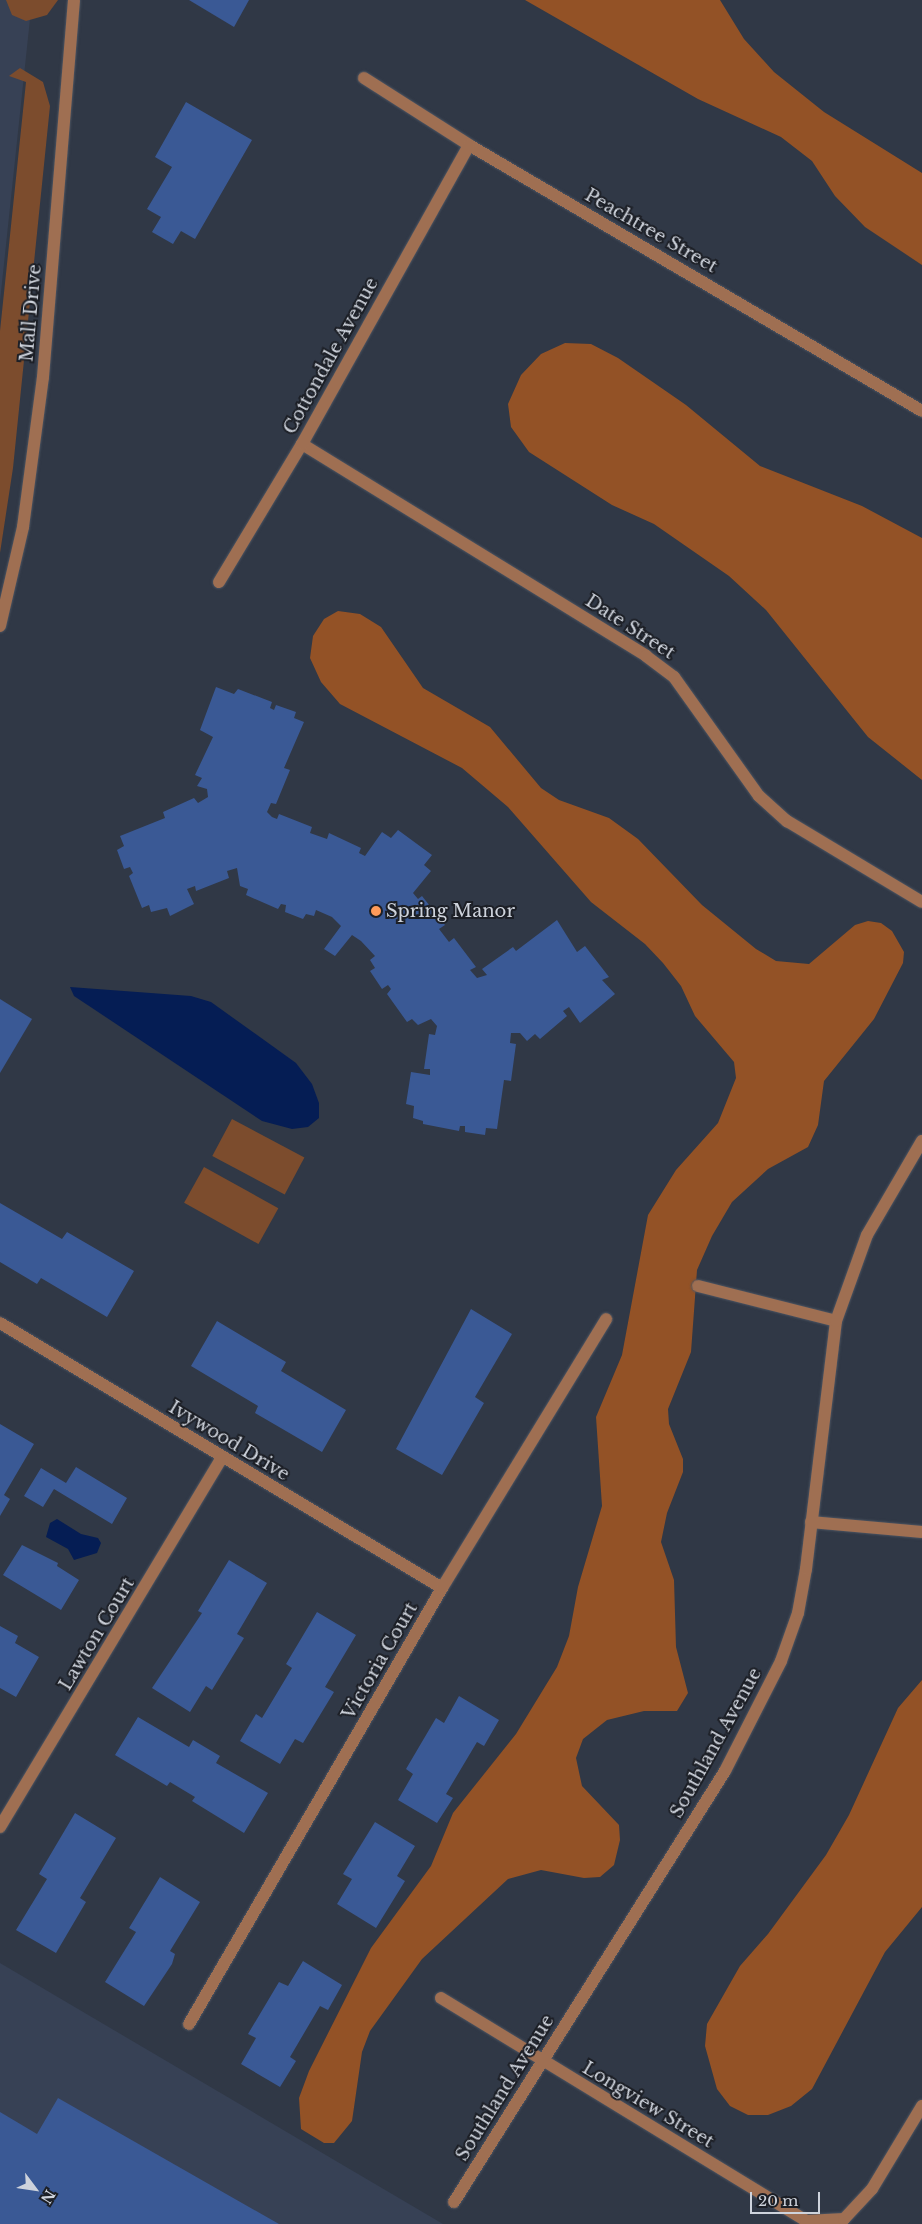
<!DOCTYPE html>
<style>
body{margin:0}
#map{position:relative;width:922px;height:2224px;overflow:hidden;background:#303846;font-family:"Libre Baskerville",serif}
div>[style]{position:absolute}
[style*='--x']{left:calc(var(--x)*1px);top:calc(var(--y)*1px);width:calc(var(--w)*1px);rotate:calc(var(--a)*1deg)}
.built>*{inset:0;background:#374155}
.green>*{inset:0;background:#7c4c2d;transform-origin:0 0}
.forest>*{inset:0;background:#935226}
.water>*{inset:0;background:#051d54}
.building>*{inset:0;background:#3a5995}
.roads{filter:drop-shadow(0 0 1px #4c5461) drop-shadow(0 0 1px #4c5461)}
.minor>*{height:12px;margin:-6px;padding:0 6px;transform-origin:6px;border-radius:6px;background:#9f6f52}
.dots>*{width:14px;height:14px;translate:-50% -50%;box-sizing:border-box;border:2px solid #1c1f26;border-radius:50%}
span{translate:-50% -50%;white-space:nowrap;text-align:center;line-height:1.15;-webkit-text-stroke:4px #1c1f26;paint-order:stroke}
.street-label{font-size:18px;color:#ced3dc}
.poi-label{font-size:18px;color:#ced3dc}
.left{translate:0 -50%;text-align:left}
.north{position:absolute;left:10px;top:2164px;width:50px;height:50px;-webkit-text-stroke:4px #1c1f26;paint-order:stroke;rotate:121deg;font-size:14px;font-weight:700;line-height:20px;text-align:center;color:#ced3dc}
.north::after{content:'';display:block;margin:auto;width:18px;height:22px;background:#ced3dc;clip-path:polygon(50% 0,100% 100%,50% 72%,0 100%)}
.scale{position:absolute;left:750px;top:2192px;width:70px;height:22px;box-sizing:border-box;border:2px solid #ced3dc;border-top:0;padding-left:6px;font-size:15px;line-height:18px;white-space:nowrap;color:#ced3dc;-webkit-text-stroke:4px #1c1f26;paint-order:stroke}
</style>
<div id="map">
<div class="built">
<i style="clip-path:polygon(0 0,32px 0,0 301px)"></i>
<i style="clip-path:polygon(0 1963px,443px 2224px,0 2224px)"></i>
</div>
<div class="green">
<i style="clip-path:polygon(6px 0,58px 0,47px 15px,26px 21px,12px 15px)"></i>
<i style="clip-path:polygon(20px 68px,43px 82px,50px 106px,13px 468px,0 553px,0 331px,26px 82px,9px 76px)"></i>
<i style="left:232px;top:1119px;width:82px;height:42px;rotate:28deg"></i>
<i style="left:204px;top:1167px;width:85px;height:41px;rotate:29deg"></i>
</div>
<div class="forest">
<i style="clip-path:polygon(525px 0,720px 0,744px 39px,774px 72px,824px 112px,922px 173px,922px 265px,865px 227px,835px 196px,812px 161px,781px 137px,698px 99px)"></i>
<i style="clip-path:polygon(565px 343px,591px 344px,618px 358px,686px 405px,760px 466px,862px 506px,922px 538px,922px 780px,868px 737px,766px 610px,729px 576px,654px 524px,612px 505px,529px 452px,511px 427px,508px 404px,521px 375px,541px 354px)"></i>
<i style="clip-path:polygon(338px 611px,360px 614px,381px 627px,423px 688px,490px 727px,541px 788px,559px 800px,609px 818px,638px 839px,702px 905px,756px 949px,776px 961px,809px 964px,855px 925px,868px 921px,881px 923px,892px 931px,904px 952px,903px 963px,874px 1019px,824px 1081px,818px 1125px,808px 1147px,768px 1169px,732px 1202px,712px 1236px,697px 1270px,691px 1352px,668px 1409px,669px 1424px,683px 1459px,683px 1472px,667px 1513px,661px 1542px,674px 1580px,676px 1647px,688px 1693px,677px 1711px,644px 1711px,607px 1720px,583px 1739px,576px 1758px,582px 1786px,619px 1825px,620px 1840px,614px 1865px,600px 1877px,584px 1878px,541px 1870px,508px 1879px,422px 1959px,370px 2031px,362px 2052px,352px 2121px,334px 2143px,324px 2143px,301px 2129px,299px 2098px,309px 2071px,371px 1948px,431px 1866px,453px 1813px,516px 1734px,557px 1667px,569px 1636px,578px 1587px,602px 1506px,596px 1417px,622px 1355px,648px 1215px,676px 1170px,718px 1123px,736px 1078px,734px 1062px,695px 1016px,681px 986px,663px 963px,645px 944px,591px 902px,508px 807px,462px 768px,340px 704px,321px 682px,310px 658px,313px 636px,324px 619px)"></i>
<i style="clip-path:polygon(922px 1680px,922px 1907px,885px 1952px,812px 2089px,791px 2106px,768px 2115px,748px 2115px,730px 2106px,717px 2089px,705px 2046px,707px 2024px,740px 1966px,768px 1934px,826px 1855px,849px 1815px,898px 1708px)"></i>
</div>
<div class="water">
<i style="clip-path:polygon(70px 987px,191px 996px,211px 1002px,296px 1063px,312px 1084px,319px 1103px,319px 1118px,308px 1127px,292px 1129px,262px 1121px,74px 996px)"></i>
<i style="clip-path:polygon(57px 1519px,81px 1534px,98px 1538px,101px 1543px,97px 1553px,74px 1560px,68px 1549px,46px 1537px,50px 1523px)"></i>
</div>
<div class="building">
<i style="clip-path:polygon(189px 0,249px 0,234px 27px)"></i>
<i style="clip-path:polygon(186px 102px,252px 140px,195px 239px,181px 231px,173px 244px,152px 232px,161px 217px,147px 209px,172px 167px,155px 157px)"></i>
<i style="clip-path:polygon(216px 687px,234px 694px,238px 689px,272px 702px,270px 708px,274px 710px,276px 705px,296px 712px,294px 718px,304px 722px,284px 768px,290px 770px,276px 804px,271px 803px,267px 812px,272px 817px,277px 819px,279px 814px,312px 827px,310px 833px,327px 839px,329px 833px,361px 848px,359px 853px,365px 856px,382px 832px,391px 838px,398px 830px,432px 855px,424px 865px,431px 871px,413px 893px,418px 899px,422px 896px,445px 925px,439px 929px,449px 942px,454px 938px,476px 967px,470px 970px,477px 978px,487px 975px,482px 969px,513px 947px,516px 951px,557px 920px,577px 952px,585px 946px,609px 977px,602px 980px,615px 994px,580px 1023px,569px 1007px,563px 1011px,567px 1016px,540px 1039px,535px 1034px,527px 1041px,520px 1033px,511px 1033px,510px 1043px,516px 1044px,511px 1081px,504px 1080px,497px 1129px,486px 1128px,485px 1135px,465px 1132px,465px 1126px,460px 1126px,459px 1131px,423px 1124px,423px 1121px,413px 1118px,414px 1106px,406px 1104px,411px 1072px,430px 1075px,430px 1069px,424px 1069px,429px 1034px,435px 1035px,437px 1026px,431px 1019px,418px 1025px,412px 1019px,407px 1022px,387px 994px,391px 989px,388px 985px,382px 989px,370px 971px,375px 968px,370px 960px,375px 956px,361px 941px,352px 935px,335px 956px,324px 949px,341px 926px,332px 917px,316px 910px,314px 916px,306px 914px,303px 919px,285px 912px,286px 905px,281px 904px,278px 909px,246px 895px,248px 889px,240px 886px,237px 868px,227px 871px,229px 878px,196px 891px,195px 886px,187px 889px,194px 904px,170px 916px,167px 908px,151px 912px,149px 905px,142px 908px,129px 876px,133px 873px,130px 867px,124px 869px,117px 850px,124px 846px,120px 836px,165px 818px,163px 812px,194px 798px,198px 803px,208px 797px,207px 789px,197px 786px,202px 778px,195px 775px,213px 737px,200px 730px)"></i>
<i style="clip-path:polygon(0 999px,32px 1019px,0 1073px)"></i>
<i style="clip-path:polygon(0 1203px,62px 1239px,67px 1232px,134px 1271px,107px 1317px,41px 1278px,37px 1284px,0 1262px)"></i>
<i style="clip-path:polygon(471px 1309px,512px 1334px,475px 1397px,484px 1403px,442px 1475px,396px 1449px)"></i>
<i style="clip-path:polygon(217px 1321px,286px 1362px,281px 1371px,346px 1410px,322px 1452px,255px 1413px,258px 1406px,191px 1366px)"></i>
<i style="clip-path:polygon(0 1424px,34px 1444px,4px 1495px,10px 1499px,0 1516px)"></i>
<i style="clip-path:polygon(76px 1467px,127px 1498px,112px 1524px,54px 1489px,43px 1507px,24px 1496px,41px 1468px,66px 1483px)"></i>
<i style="clip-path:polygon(22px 1545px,58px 1563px,57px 1566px,79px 1580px,61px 1610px,3px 1575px)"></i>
<i style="clip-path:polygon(229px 1560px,267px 1583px,237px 1634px,244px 1638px,212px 1690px,206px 1686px,190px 1712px,152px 1688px,202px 1613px,198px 1611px)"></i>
<i style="clip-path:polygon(317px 1612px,356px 1635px,325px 1687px,334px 1692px,303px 1743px,295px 1739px,280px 1764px,240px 1741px,256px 1714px,262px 1718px,292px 1668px,286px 1664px)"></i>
<i style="clip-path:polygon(0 1626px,18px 1636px,15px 1643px,39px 1657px,16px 1697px,0 1688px)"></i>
<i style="clip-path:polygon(459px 1696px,499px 1720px,484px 1746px,477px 1742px,446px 1794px,453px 1798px,437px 1823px,398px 1800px,413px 1774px,406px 1769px,436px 1718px,444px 1723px)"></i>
<i style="clip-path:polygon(138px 1717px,189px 1747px,193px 1740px,220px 1756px,216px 1763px,268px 1793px,244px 1833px,192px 1801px,195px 1797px,170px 1782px,167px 1786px,115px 1755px)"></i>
<i style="clip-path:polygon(75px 1813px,116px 1838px,80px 1898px,86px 1902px,56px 1953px,16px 1930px,47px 1879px,39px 1874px)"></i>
<i style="clip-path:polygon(375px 1822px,415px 1846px,397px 1876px,405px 1881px,376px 1928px,337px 1904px,352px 1879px,343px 1874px)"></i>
<i style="clip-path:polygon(160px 1877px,200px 1902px,170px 1951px,175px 1954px,172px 1964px,144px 2006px,105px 1982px,136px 1932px,129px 1928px)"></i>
<i style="clip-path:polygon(303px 1961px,342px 1985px,328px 2010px,320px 2006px,290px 2057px,296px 2061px,280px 2087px,241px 2064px,256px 2038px,248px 2034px,279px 1982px,288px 1986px)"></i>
<i style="clip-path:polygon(58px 2098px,279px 2224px,0 2224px,0 2112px,37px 2134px)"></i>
</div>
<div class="roads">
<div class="minor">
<i style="--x:364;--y:78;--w:125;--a:32.5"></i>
<i style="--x:469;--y:145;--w:525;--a:30.42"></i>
<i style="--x:302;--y:444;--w:404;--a:31.6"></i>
<i style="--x:646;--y:656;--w:35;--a:37"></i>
<i style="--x:674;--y:677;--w:146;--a:54.5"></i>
<i style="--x:759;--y:796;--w:38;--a:42"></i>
<i style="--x:787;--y:821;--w:157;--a:31"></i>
<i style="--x:219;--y:582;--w:161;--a:-59"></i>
<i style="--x:302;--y:444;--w:342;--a:-60.8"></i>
<i style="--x:0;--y:626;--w:102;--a:-76.9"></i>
<i style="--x:23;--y:527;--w:151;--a:-82.4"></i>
<i style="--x:43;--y:377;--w:378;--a:-85.3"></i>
<i style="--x:698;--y:1286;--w:142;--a:14.2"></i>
<i style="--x:0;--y:1323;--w:515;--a:30.94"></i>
<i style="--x:811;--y:1522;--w:111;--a:5.1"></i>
<i style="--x:0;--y:1827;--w:431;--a:-59"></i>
<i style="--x:441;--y:1998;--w:428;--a:31.4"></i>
<i style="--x:806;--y:2221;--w:38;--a:-3"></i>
<i style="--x:844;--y:2219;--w:41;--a:-47"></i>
<i style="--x:872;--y:2189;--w:97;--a:-58.9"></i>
<i style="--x:189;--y:2024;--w:504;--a:-59.87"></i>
<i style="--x:442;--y:1588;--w:315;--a:-58.6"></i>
<i style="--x:454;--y:2202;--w:509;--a:-57.84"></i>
<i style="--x:725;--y:1771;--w:123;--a:-63"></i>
<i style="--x:781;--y:1661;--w:51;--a:-70.5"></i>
<i style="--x:798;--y:1613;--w:45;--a:-79.7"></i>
<i style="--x:806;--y:1569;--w:250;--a:-83.1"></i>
<i style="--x:836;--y:1321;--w:91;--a:-70.2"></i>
<i style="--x:867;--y:1235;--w:109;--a:-59.7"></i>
</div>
</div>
<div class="dots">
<i style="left:376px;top:911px;background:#ff9b5a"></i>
</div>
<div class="street-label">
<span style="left:651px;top:231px;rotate:30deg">Peachtree Street</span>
<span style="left:31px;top:313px;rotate:-85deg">Mall Drive</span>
<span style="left:331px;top:356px;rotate:-61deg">Cottondale Avenue</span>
<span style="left:630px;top:627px;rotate:33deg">Date Street</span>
<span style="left:229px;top:1441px;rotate:31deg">Ivywood Drive</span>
<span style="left:97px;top:1634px;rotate:-59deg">Lawton Court</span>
<span style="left:380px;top:1661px;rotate:-60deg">Victoria Court</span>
<span style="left:716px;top:1743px;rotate:-61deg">Southland Avenue</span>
<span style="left:505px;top:2088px;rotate:-58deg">Southland Avenue</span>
<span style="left:648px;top:2105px;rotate:31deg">Longview Street</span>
</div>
<div class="poi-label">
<span class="left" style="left:386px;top:911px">Spring Manor</span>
</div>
<div class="north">N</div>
<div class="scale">20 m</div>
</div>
